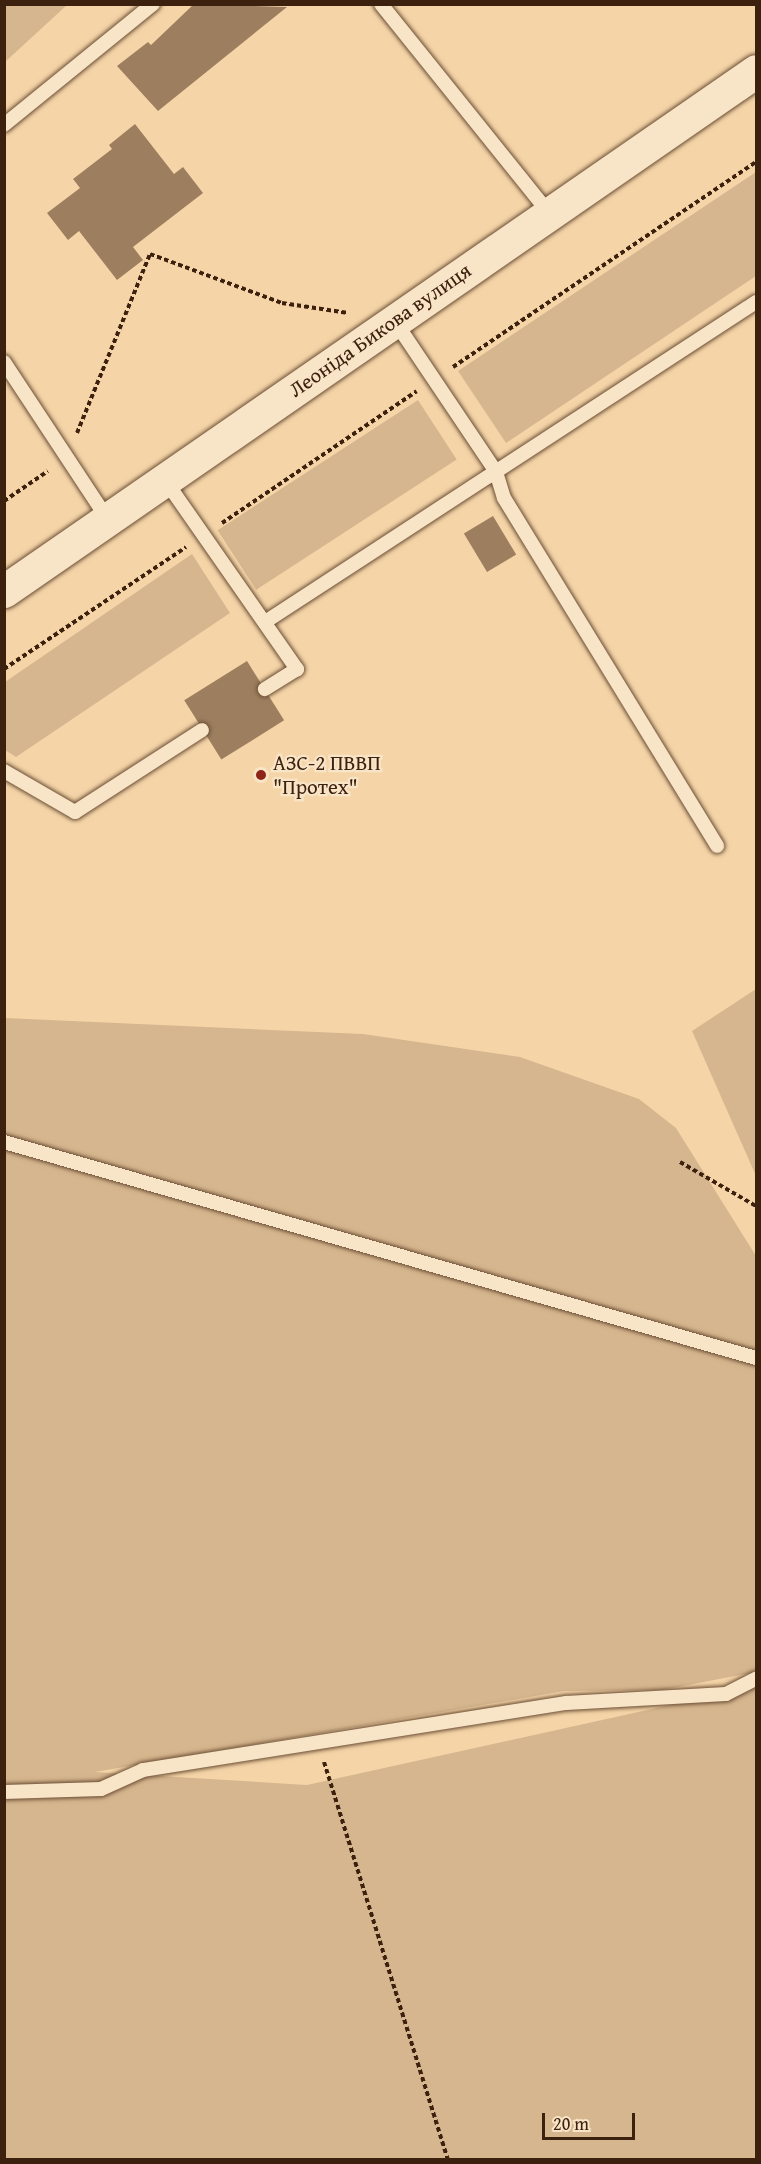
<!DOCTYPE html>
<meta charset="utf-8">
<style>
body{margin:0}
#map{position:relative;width:761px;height:2164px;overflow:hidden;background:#f5d5a8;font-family:"Gentium Book Plus",serif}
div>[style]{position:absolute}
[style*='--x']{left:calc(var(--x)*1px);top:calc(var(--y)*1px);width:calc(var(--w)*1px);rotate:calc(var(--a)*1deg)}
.green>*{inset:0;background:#d6b68e;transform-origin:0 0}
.building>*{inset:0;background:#9d7f5f;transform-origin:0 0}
.path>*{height:4px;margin-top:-2px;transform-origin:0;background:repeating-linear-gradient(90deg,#3d210f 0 4.5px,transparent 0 7.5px)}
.roads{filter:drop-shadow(0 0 2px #6b4e35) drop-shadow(0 0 2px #6b4e35)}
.lane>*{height:14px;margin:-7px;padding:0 7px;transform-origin:7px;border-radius:7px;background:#f8e4c6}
.secondary>*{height:33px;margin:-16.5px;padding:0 16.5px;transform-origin:16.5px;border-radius:16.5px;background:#f8e4c6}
.dots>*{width:16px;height:16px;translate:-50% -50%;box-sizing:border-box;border:3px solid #f8e4c6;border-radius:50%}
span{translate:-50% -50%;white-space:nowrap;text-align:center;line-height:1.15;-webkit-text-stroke:4.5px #f8e4c6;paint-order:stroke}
.street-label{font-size:21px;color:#3d210f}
.poi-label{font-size:21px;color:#3d210f}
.left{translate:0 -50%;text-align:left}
.frame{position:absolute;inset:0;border:6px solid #3d210f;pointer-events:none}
.scale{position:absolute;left:542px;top:2113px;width:93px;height:27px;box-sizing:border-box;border:3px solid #3d210f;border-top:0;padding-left:8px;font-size:18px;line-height:21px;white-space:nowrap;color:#3d210f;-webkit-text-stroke:4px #f8e4c6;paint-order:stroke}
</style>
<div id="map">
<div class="green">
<i style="clip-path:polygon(5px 4px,67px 4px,67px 5px,5px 62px)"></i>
<i style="clip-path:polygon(756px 172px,756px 276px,506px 443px,458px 371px)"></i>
<i style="left:418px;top:400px;width:71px;height:239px;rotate:57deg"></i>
<i style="clip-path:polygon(192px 554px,230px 613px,16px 757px,5px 750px,5px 682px)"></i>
<i style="clip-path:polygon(756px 989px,756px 1176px,692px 1031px)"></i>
<i style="clip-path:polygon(5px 1018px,363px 1034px,520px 1057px,639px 1099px,676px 1128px,756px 1256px,756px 1672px,662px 1690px,564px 1691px,95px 1772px,307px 1785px,756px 1686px,756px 2159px,5px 2160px)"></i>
</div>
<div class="building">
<i style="clip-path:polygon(194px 4px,287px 7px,158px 111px,117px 66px,148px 42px,151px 45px)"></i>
<i style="clip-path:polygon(135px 124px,174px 174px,183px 167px,203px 193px,133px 247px,143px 260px,117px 280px,79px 231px,68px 240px,47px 213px,80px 188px,73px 179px,112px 149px,109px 145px)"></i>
<i style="left:493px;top:516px;width:45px;height:34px;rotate:59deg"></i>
<i style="left:247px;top:661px;width:70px;height:74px;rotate:58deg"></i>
</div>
<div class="path">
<i style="--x:453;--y:367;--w:366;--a:-34.1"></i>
<i style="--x:77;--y:433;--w:193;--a:-67.8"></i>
<i style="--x:150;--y:254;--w:141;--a:20.4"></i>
<i style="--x:282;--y:303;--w:67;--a:8.6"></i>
<i style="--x:4;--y:501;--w:53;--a:-34.3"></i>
<i style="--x:222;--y:523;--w:235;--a:-34.1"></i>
<i style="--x:4;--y:669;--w:219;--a:-33.8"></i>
<i style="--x:680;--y:1162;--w:88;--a:30.1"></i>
<i style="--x:324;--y:1762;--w:417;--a:72.7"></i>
</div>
<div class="roads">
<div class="lane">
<i style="--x:381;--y:4;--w:268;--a:51.2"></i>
<i style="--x:4;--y:125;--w:192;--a:-39.1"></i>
<i style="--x:394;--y:320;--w:183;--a:56.1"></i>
<i style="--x:496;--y:472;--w:27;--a:73"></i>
<i style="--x:504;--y:498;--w:408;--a:58.5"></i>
<i style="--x:4;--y:362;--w:189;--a:56.6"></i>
<i style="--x:165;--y:480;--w:231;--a:55.1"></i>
<i style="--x:297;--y:669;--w:38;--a:148"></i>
<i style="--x:265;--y:622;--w:586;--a:-33.09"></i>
<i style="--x:4;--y:771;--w:82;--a:30"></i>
<i style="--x:75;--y:812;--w:151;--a:-32.8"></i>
<i style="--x:4;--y:1142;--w:782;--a:16.03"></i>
<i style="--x:4;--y:1792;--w:97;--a:-1.8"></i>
<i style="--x:101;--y:1789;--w:46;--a:-24.3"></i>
<i style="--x:143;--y:1770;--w:428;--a:-9"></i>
<i style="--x:566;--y:1703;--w:160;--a:-3.2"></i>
<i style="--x:726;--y:1694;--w:34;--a:-27"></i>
</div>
<div class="secondary">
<i style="--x:4;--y:591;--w:914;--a:-34.66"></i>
</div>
</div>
<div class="dots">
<i style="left:261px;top:775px;background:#8f2418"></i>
</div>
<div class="street-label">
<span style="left:380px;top:330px;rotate:-35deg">Леоніда Бикова вулиця</span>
</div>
<div class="poi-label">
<span class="left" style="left:273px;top:775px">АЗС-2 ПВВП<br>"Протех"</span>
</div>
<div class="frame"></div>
<div class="scale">20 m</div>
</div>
